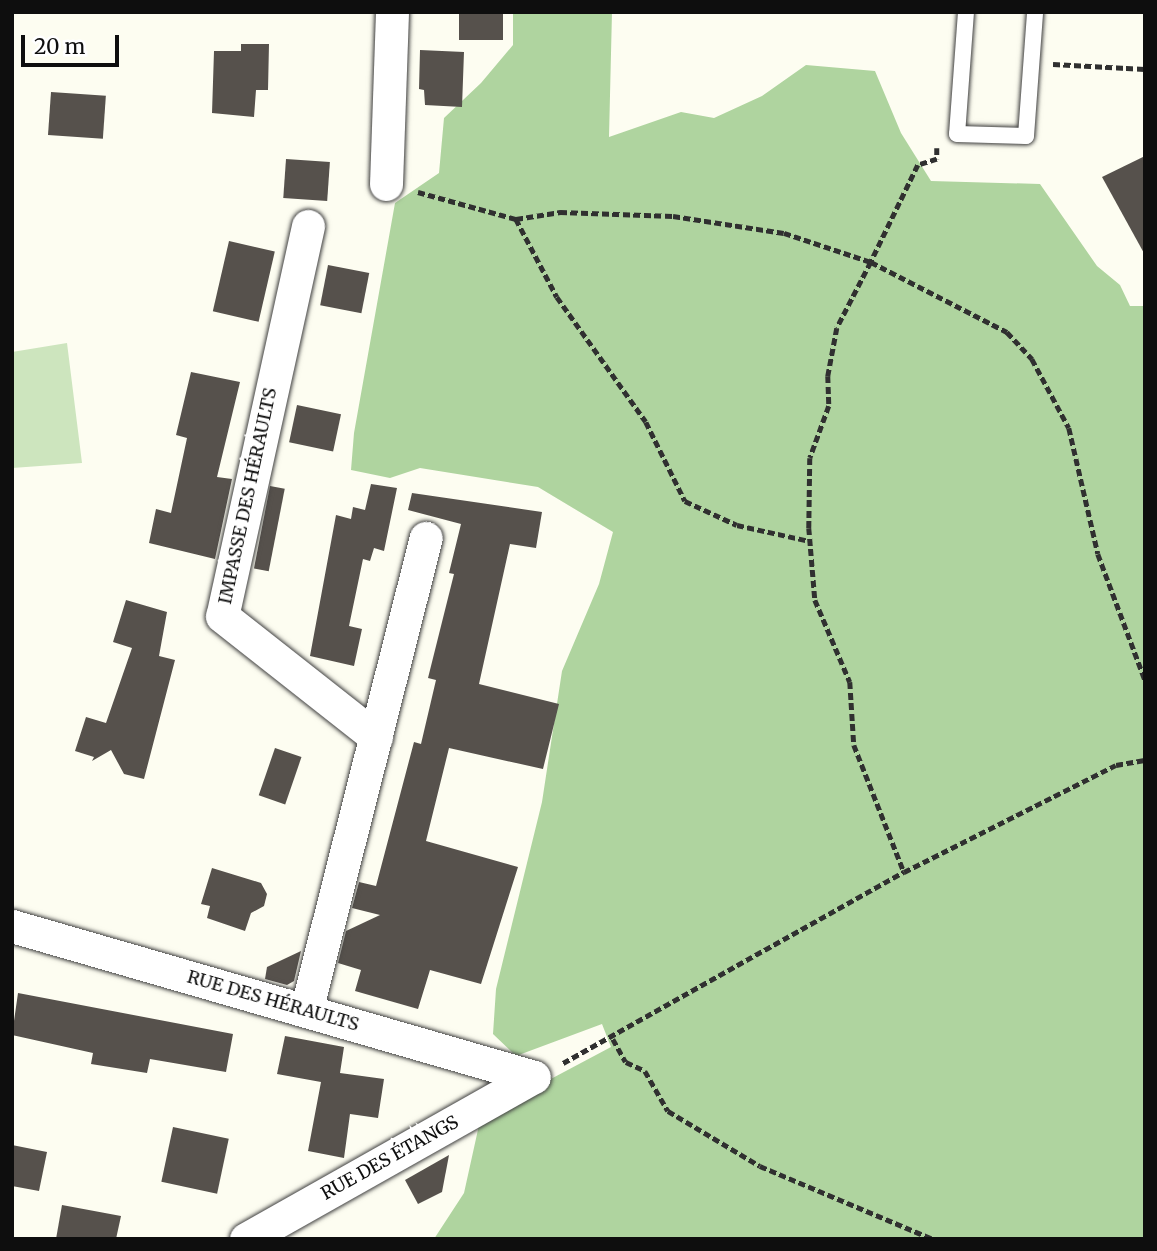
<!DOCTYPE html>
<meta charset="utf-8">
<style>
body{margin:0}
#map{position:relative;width:1157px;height:1251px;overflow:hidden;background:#fdfdf1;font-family:Merriweather,serif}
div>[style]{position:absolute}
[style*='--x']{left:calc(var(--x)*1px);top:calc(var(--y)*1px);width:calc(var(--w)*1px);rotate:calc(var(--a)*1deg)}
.green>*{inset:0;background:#cde5be}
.forest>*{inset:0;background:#afd49f}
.building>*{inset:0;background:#56514c;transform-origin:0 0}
.path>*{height:4.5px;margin-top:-2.25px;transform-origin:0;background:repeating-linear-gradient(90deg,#303030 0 7px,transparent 0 10.5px)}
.roads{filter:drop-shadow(0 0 2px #414141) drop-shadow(0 0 2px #414141)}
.lane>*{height:16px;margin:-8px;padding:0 8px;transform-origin:8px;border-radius:8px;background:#fff}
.street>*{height:33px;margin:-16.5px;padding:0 16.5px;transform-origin:16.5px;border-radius:16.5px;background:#fff}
span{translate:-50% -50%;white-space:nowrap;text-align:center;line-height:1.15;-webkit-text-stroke:7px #fff;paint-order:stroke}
.street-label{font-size:18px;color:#0e0e0e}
.frame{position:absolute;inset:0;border:14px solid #0e0e0e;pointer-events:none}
.scale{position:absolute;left:21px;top:35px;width:98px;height:32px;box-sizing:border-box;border:4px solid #0e0e0e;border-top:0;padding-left:9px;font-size:21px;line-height:24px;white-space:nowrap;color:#0e0e0e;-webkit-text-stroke:5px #fff;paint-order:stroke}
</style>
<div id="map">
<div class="green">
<i style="clip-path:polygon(67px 343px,82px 463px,12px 468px,12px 352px)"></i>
</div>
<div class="forest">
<i style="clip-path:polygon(513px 12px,612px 12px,609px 137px,681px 112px,714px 118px,762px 96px,806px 65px,875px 71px,901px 133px,931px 181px,1040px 184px,1097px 266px,1120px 285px,1130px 306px,1145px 306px,1145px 1239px,434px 1239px,464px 1193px,481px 1116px,611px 1047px,602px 1024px,516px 1056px,493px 1034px,496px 989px,542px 802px,562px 671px,599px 584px,613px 532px,538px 487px,420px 468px,390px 478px,351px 470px,354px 433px,395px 203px,439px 173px,444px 118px,481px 83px,513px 45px)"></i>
</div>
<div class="building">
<i style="left:459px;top:12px;width:44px;height:28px"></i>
<i style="clip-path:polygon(241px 44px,269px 44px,268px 90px,256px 90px,254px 117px,212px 113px,214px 51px,241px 51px)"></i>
<i style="clip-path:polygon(420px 50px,464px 52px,462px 107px,425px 105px,424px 90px,419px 89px)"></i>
<i style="left:51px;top:92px;width:55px;height:43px;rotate:4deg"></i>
<i style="clip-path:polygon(1145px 156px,1145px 255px,1102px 177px)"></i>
<i style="left:286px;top:159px;width:44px;height:39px;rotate:4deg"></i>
<i style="left:229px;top:241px;width:47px;height:72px;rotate:13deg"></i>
<i style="left:328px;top:265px;width:42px;height:41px;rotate:11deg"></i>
<i style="clip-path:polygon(191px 372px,240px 382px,217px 477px,232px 479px,215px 559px,149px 543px,156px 509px,171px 513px,187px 438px,176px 435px)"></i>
<i style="left:297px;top:405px;width:45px;height:38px;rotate:12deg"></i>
<i style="clip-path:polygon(371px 484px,397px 488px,384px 551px,374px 548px,370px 561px,363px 559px,349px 626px,362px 629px,354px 666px,310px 656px,336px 515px,351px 519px,353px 507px,365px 510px)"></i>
<i style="left:270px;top:486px;width:15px;height:84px;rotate:11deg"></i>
<i style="clip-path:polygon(412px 493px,542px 512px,536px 548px,510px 544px,479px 684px,559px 704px,543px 769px,449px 748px,426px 841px,518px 867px,481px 984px,430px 970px,418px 1009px,355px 991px,361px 970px,338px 963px,346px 931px,380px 915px,352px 908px,359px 882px,376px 886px,414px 742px,421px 744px,436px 680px,428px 678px,454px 574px,449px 573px,461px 524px,408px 510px)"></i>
<i style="clip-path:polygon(126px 600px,167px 612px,159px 656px,175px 660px,144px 779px,124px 774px,111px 750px,92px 761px,94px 757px,75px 751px,86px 717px,106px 723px,132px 648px,113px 642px)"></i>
<i style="left:275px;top:748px;width:28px;height:50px;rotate:19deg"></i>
<i style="clip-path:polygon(212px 868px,261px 883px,267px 894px,264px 906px,251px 913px,245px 931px,207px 918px,210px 906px,201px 904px)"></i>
<i style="clip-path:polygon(301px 951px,294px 981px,287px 985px,265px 979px,267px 967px)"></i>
<i style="clip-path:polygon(18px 993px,233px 1034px,226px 1072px,150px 1059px,147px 1073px,91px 1064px,93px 1053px,12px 1035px)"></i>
<i style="clip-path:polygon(285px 1036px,344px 1047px,340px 1073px,384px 1079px,378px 1118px,350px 1114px,344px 1158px,308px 1151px,321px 1082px,277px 1074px)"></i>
<i style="left:173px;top:1127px;width:57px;height:56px;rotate:12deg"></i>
<i style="clip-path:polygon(12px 1145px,47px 1152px,39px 1191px,12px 1186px)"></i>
<i style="clip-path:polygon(449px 1155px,442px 1192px,418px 1204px,405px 1180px)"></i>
<i style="clip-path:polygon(62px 1205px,121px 1216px,116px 1239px,56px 1239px)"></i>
</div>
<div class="path">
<i style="--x:1053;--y:64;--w:92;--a:3.1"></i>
<i style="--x:937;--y:148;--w:11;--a:90"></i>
<i style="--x:937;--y:159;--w:20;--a:162"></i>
<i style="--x:918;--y:165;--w:108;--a:115.9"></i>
<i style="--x:871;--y:262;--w:153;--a:27.2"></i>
<i style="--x:1007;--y:332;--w:37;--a:47"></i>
<i style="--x:1032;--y:359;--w:78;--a:61.8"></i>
<i style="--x:1069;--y:428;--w:129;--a:77"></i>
<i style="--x:1098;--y:554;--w:134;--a:69.5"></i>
<i style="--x:418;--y:192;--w:102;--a:15.4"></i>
<i style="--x:516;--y:219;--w:45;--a:-9"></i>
<i style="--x:560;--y:212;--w:113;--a:2"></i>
<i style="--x:673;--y:216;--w:112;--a:8.7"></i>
<i style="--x:784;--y:233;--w:92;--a:18.4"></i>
<i style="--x:871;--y:262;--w:74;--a:117.3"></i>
<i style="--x:837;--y:328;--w:49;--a:100.6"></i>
<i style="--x:828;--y:376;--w:30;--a:88"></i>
<i style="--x:829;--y:406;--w:55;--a:110.1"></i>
<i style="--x:810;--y:458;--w:70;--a:90.8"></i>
<i style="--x:809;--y:528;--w:72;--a:85.2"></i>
<i style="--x:815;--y:600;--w:89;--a:66.9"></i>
<i style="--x:850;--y:682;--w:63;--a:86.4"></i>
<i style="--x:854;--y:745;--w:136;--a:68.5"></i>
<i style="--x:516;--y:219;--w:88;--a:62.3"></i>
<i style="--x:557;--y:297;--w:153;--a:54.5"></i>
<i style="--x:646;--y:422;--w:88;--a:63.7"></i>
<i style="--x:685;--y:501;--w:57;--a:24.8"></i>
<i style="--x:737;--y:525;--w:75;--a:12.4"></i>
<i style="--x:613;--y:1039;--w:26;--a:61"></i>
<i style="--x:626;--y:1062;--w:21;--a:25"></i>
<i style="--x:645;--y:1071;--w:46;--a:60.1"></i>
<i style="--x:668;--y:1111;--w:107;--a:30.9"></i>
<i style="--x:760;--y:1166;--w:188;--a:22.9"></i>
<i style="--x:563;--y:1063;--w:391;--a:-29.3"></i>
<i style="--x:904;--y:872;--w:237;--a:-26.8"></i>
<i style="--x:1116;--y:765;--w:29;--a:-10"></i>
</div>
<div class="roads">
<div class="lane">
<i style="--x:966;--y:12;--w:122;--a:94.2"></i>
<i style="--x:957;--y:134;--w:69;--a:1.7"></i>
<i style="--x:1026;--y:136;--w:124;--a:-85.8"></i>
</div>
<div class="street">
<i style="--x:386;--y:184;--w:172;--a:-88"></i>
<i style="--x:308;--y:226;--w:399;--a:102.4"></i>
<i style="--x:222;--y:616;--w:196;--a:38.2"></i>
<i style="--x:12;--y:926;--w:543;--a:16.13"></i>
<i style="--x:306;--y:1011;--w:488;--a:-75.8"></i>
<i style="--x:246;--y:1239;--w:330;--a:-29.4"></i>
</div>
</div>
<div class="street-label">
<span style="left:248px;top:496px;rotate:-78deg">IMPASSE DES HÉRAULTS</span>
<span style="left:273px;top:1001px;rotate:16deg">RUE DES HÉRAULTS</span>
<span style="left:390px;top:1158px;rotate:-29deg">RUE DES ÉTANGS</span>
</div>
<div class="frame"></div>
<div class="scale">20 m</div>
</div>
